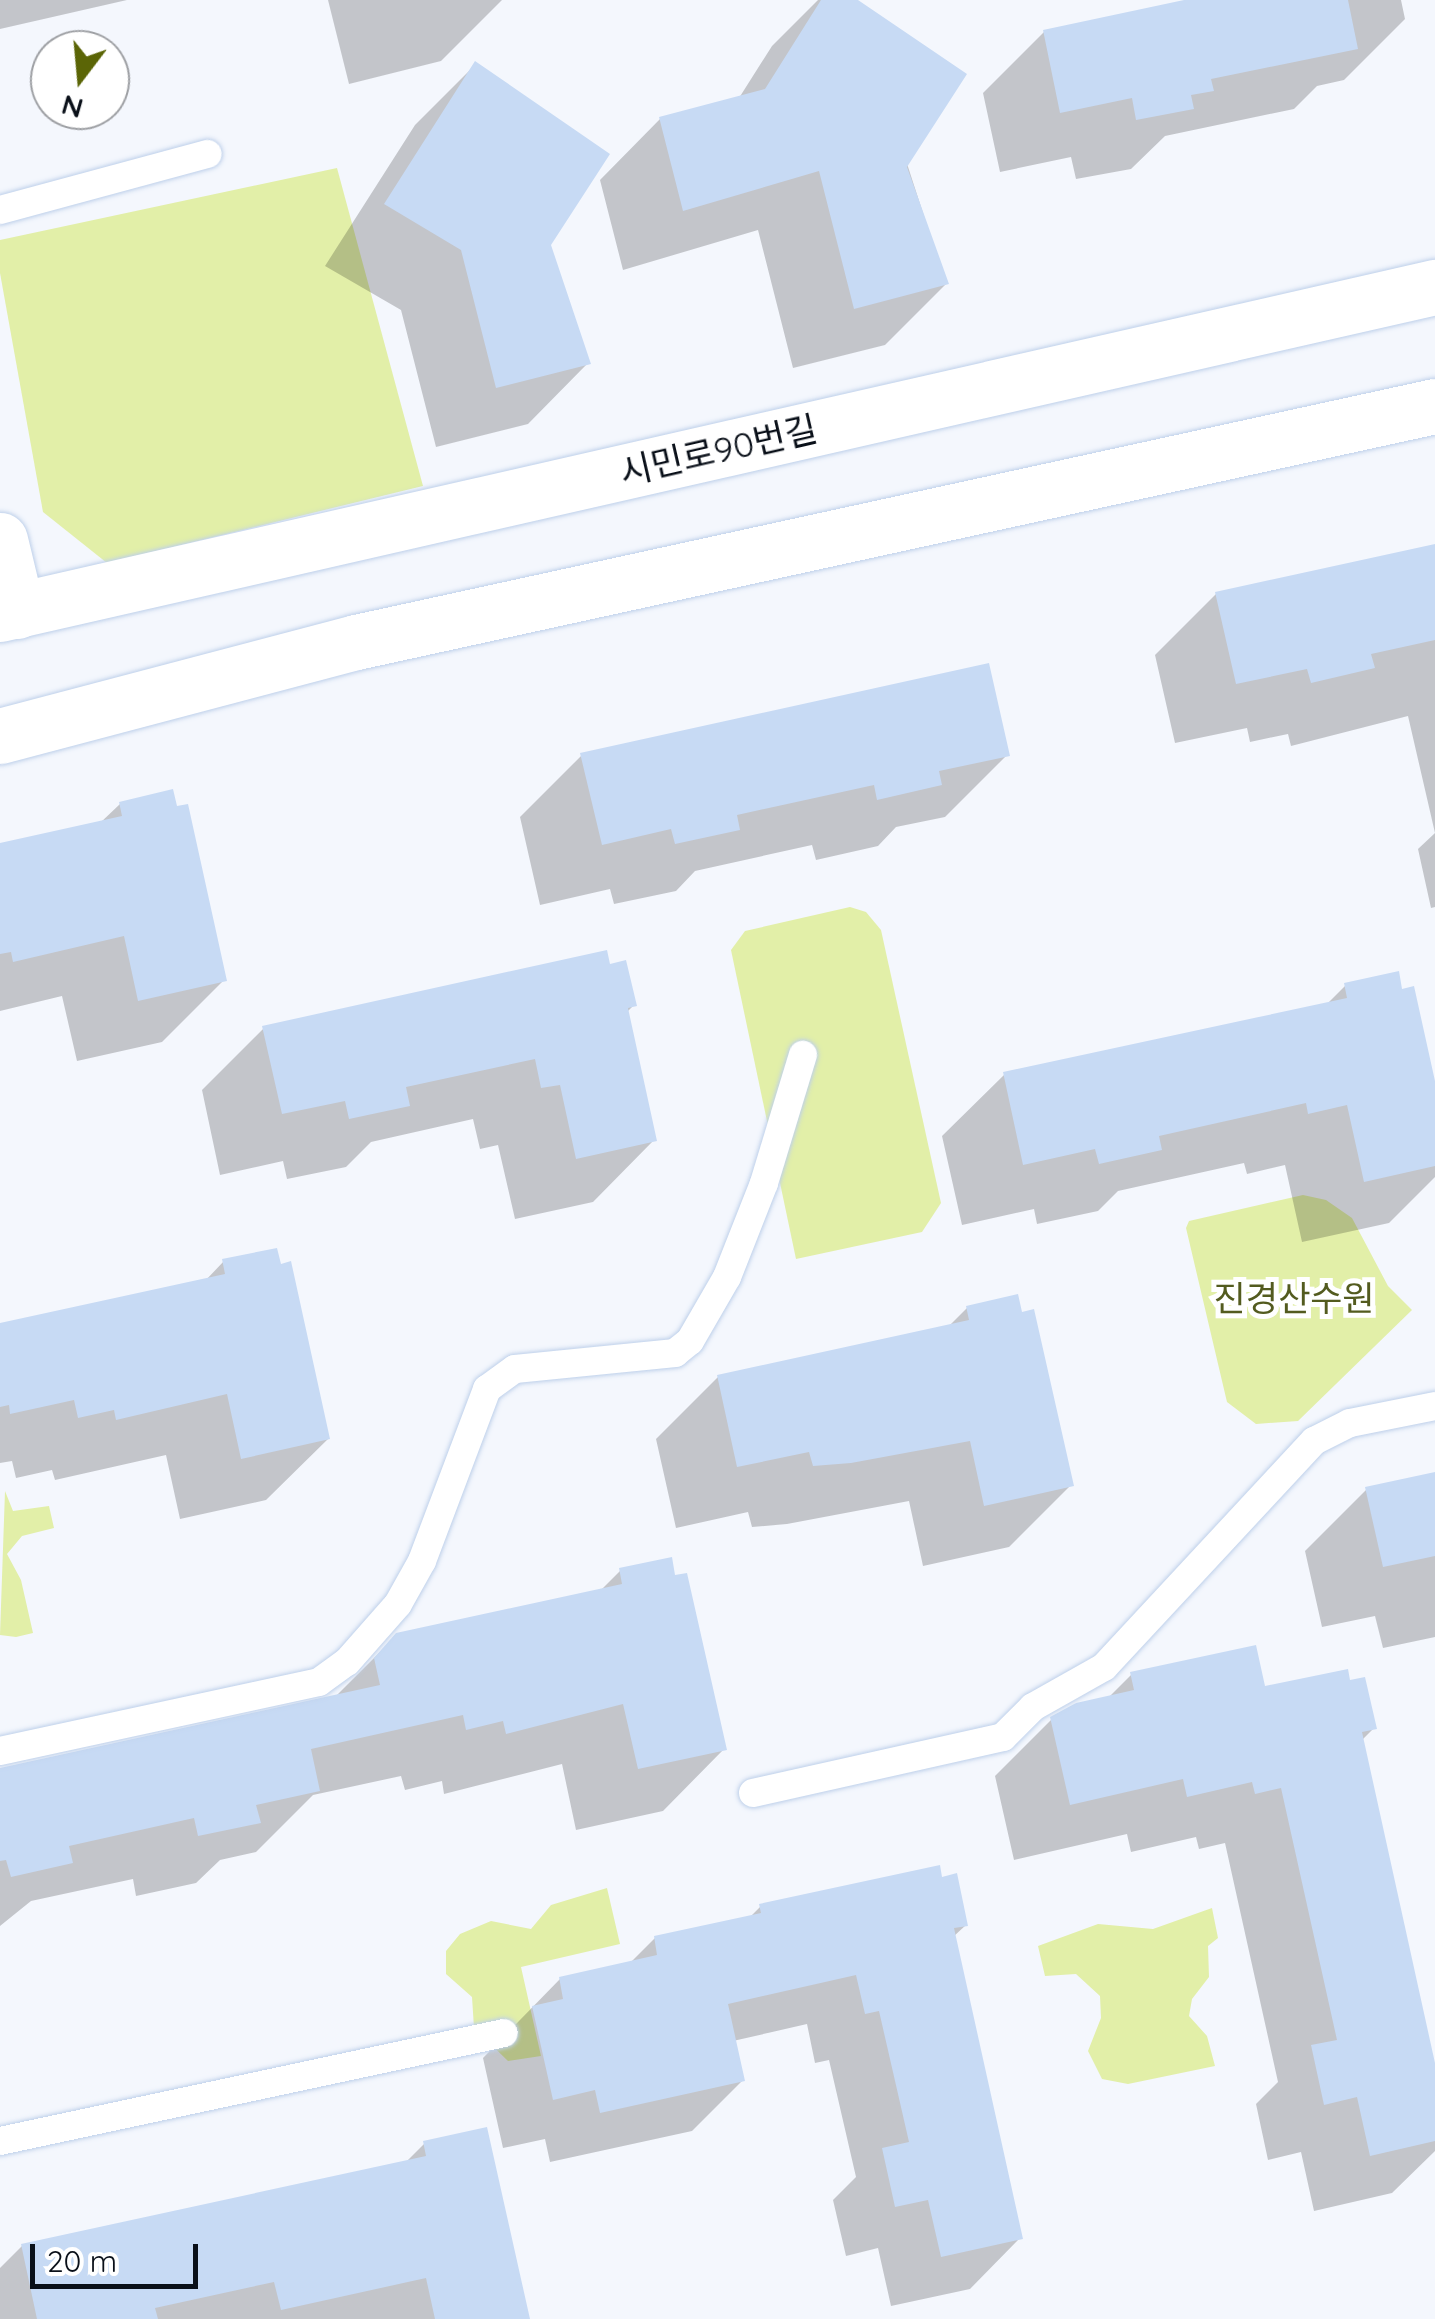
<!DOCTYPE html>
<meta charset="utf-8">
<style>
body{margin:0}
#map{position:relative;width:1435px;height:2319px;overflow:hidden;background:#f4f7fd;font-family:Quicksand,"Noto Sans KR",sans-serif}
div>[style]{position:absolute}
[style*='--x']{left:calc(var(--x)*1px);top:calc(var(--y)*1px);width:calc(var(--w)*1px);rotate:calc(var(--a)*1deg)}
.green>*{inset:0;background:#e2efa8}
.shadow>*{inset:0;background:#0003}
.building>*{inset:0;background:#c7daf4}
.roads{filter:drop-shadow(0 0 2px #bed0ea) drop-shadow(0 0 2px #bed0ea)}
.lane>*{height:28px;margin:-14px;padding:0 14px;transform-origin:14px;border-radius:14px;background:#fff}
.street>*{height:55px;margin:-27.5px;padding:0 27.5px;transform-origin:27.5px;border-radius:27.5px;background:#fff}
span{translate:-50% -50%;white-space:nowrap;text-align:center;line-height:1.15;-webkit-text-stroke:10px #fff;paint-order:stroke}
.street-label{font-size:35px;color:#0a1019}
.park-label{font-size:35px;color:#535b1f}
.north{position:absolute;left:30px;top:30px;width:100px;height:100px;box-sizing:border-box;background:#fff;border:2px solid #9d9fa3;border-radius:50%;rotate:196deg;font-size:28px;font-weight:700;line-height:40px;text-align:center;color:#0a1019}
.north::after{content:'';display:block;margin:auto;width:35px;height:45px;background:#5b6506;clip-path:polygon(50% 0,100% 100%,50% 72%,0 100%)}
.scale{position:absolute;left:30px;top:2244px;width:168px;height:45px;box-sizing:border-box;border:5px solid #0a1019;border-top:0;padding-left:12px;font-size:30px;line-height:35px;white-space:nowrap;color:#0a1019;-webkit-text-stroke:8px #fff;paint-order:stroke}
</style>
<div id="map">
<div class="green">
<i style="clip-path:polygon(337px 168px,423px 486px,107px 563px,43px 512px,0 273px,0 240px)"></i>
<i style="clip-path:polygon(850px 907px,866px 912px,881px 930px,941px 1203px,922px 1232px,796px 1259px,731px 950px,745px 931px)"></i>
<i style="clip-path:polygon(1303px 1195px,1326px 1200px,1352px 1218px,1388px 1286px,1412px 1310px,1298px 1421px,1256px 1424px,1227px 1402px,1186px 1228px,1189px 1221px)"></i>
<i style="clip-path:polygon(5px 1491px,13px 1511px,49px 1506px,54px 1528px,22px 1536px,7px 1554px,21px 1580px,33px 1633px,16px 1637px,0 1635px)"></i>
<i style="clip-path:polygon(607px 1888px,620px 1944px,521px 1967px,541px 2056px,508px 2061px,474px 2028px,472px 1997px,446px 1974px,446px 1951px,460px 1934px,491px 1921px,531px 1929px,551px 1905px)"></i>
<i style="clip-path:polygon(1212px 1908px,1218px 1938px,1208px 1946px,1209px 1977px,1192px 1999px,1189px 2016px,1207px 2036px,1215px 2066px,1128px 2084px,1102px 2079px,1088px 2051px,1101px 2018px,1100px 1996px,1076px 1974px,1045px 1976px,1038px 1946px,1098px 1924px,1153px 1929px)"></i>
</div>
<div class="shadow">
<i style="clip-path:polygon(0 0,127px 0,0 29px)"></i>
<i style="clip-path:polygon(328px 0,502px 0,441px 61px,349px 84px)"></i>
<i style="clip-path:polygon(818px 0,854px 0,946px 284px,885px 345px,793px 368px,758px 230px,623px 270px,600px 180px,660px 119px,739px 98px,772px 46px)"></i>
<i style="clip-path:polygon(1197px 0,1401px 0,1405px 19px,1344px 80px,1317px 86px,1294px 109px,1165px 136px,1131px 169px,1076px 179px,1071px 157px,1000px 172px,983px 93px,1044px 32px)"></i>
<i style="clip-path:polygon(476px 64px,588px 363px,528px 424px,436px 447px,401px 310px,325px 266px,415px 125px)"></i>
<i style="clip-path:polygon(1435px 546px,1435px 907px,1431px 908px,1418px 849px,1435px 833px,1408px 716px,1291px 746px,1288px 734px,1250px 742px,1247px 728px,1175px 743px,1155px 655px,1216px 594px)"></i>
<i style="clip-path:polygon(582px 755px,1007px 755px,945px 817px,896px 827px,878px 846px,816px 860px,812px 845px,695px 871px,676px 891px,614px 904px,610px 889px,540px 905px,520px 817px)"></i>
<i style="clip-path:polygon(120px 804px,224px 980px,162px 1042px,77px 1061px,62px 996px,0 1011px,0 845px,100px 823px)"></i>
<i style="clip-path:polygon(608px 967px,634px 1005px,626px 1013px,654px 1140px,593px 1202px,515px 1219px,498px 1145px,480px 1149px,473px 1119px,371px 1142px,346px 1167px,287px 1179px,283px 1161px,220px 1175px,202px 1090px,264px 1028px)"></i>
<i style="clip-path:polygon(1345px 986px,1435px 1092px,1435px 1177px,1389px 1223px,1302px 1242px,1285px 1165px,1247px 1174px,1244px 1163px,1118px 1191px,1098px 1211px,1037px 1224px,1034px 1209px,962px 1225px,942px 1136px,1004px 1075px,1326px 1005px)"></i>
<i style="clip-path:polygon(224px 1261px,328px 1439px,266px 1500px,180px 1519px,166px 1455px,55px 1480px,52px 1470px,16px 1478px,12px 1461px,0 1463px,0 1326px,204px 1282px)"></i>
<i style="clip-path:polygon(967px 1308px,1071px 1485px,1009px 1547px,923px 1566px,909px 1501px,787px 1524px,752px 1527px,748px 1512px,676px 1528px,656px 1439px,718px 1377px,948px 1327px)"></i>
<i style="clip-path:polygon(1435px 1474px,1435px 1637px,1383px 1648px,1375px 1616px,1322px 1627px,1305px 1551px,1367px 1489px)"></i>
<i style="clip-path:polygon(620px 1571px,724px 1749px,663px 1811px,576px 1830px,562px 1764px,444px 1794px,442px 1781px,405px 1790px,401px 1776px,313px 1795px,256px 1852px,220px 1860px,196px 1883px,136px 1896px,133px 1879px,31px 1901px,0 1926px,0 1771px,334px 1698px,397px 1635px,600px 1591px)"></i>
<i style="clip-path:polygon(1132px 1674px,1263px 1689px,1348px 1683px,1374px 1728px,1361px 1741px,1435px 2074px,1435px 2151px,1392px 2193px,1314px 2211px,1301px 2152px,1268px 2160px,1256px 2104px,1278px 2082px,1225px 1843px,1199px 1849px,1196px 1837px,1131px 1852px,1127px 1834px,1014px 1860px,995px 1776px,1052px 1719px,1107px 1699px)"></i>
<i style="clip-path:polygon(940px 1880px,966px 1925px,953px 1937px,1020px 2238px,970px 2289px,891px 2306px,878px 2248px,846px 2256px,833px 2200px,856px 2177px,829px 2060px,815px 2063px,807px 2024px,733px 2041px,742px 2081px,692px 2131px,550px 2162px,545px 2139px,503px 2148px,483px 2058px,560px 1979px,629px 1964px,655px 1938px,748px 1919px,760px 1907px)"></i>
<i style="clip-path:polygon(424px 2144px,527px 2319px,0 2319px,0 2268px,22px 2246px,405px 2163px)"></i>
</div>
<div class="building">
<i style="clip-path:polygon(821px 0,858px 0,967px 74px,907px 167px,949px 284px,854px 309px,819px 171px,683px 211px,659px 117px,765px 89px)"></i>
<i style="clip-path:polygon(1184px 0,1348px 0,1358px 49px,1211px 79px,1214px 91px,1191px 95px,1194px 109px,1136px 120px,1132px 98px,1060px 113px,1043px 30px)"></i>
<i style="clip-path:polygon(475px 61px,610px 154px,551px 245px,591px 364px,496px 388px,461px 250px,384px 204px)"></i>
<i style="clip-path:polygon(1435px 544px,1435px 640px,1371px 654px,1375px 668px,1311px 683px,1307px 669px,1236px 684px,1215px 592px)"></i>
<i style="clip-path:polygon(989px 663px,1010px 756px,939px 771px,942px 785px,877px 800px,874px 785px,737px 815px,740px 830px,675px 844px,671px 829px,602px 845px,580px 753px)"></i>
<i style="clip-path:polygon(173px 789px,177px 806px,188px 804px,227px 981px,138px 1001px,124px 936px,13px 962px,11px 952px,0 954px,0 843px,122px 816px,119px 802px)"></i>
<i style="clip-path:polygon(607px 950px,610px 964px,626px 960px,637px 1006px,628px 1008px,657px 1141px,576px 1159px,560px 1085px,541px 1088px,535px 1059px,406px 1087px,410px 1106px,349px 1119px,345px 1101px,282px 1114px,262px 1026px)"></i>
<i style="clip-path:polygon(1399px 971px,1402px 989px,1414px 986px,1435px 1081px,1435px 1166px,1364px 1182px,1347px 1105px,1308px 1114px,1306px 1103px,1159px 1136px,1162px 1150px,1099px 1164px,1095px 1149px,1023px 1165px,1003px 1072px,1347px 998px,1344px 983px)"></i>
<i style="clip-path:polygon(277px 1248px,281px 1264px,291px 1261px,330px 1439px,241px 1459px,227px 1394px,116px 1420px,114px 1410px,78px 1418px,74px 1400px,10px 1414px,9px 1405px,0 1407px,0 1323px,225px 1274px,222px 1259px)"></i>
<i style="clip-path:polygon(1018px 1294px,1022px 1312px,1034px 1309px,1074px 1486px,984px 1506px,970px 1441px,851px 1463px,813px 1466px,809px 1452px,737px 1467px,717px 1375px,969px 1320px,966px 1306px)"></i>
<i style="clip-path:polygon(1435px 1472px,1435px 1556px,1383px 1567px,1365px 1487px)"></i>
<i style="clip-path:polygon(672px 1557px,675px 1575px,687px 1573px,727px 1750px,638px 1769px,623px 1704px,506px 1734px,503px 1721px,466px 1730px,463px 1715px,311px 1749px,320px 1791px,256px 1805px,261px 1823px,198px 1836px,194px 1818px,69px 1846px,73px 1863px,11px 1877px,6px 1860px,0 1861px,0 1768px,380px 1685px,374px 1658px,396px 1633px,622px 1584px,619px 1568px)"></i>
<i style="clip-path:polygon(1256px 1645px,1265px 1686px,1348px 1669px,1350px 1680px,1365px 1677px,1377px 1729px,1362px 1732px,1435px 2063px,1435px 2141px,1370px 2156px,1357px 2097px,1324px 2105px,1311px 2045px,1337px 2040px,1281px 1788px,1255px 1794px,1252px 1782px,1187px 1797px,1183px 1779px,1070px 1805px,1050px 1717px,1076px 1703px,1134px 1690px,1130px 1672px)"></i>
<i style="clip-path:polygon(940px 1865px,942px 1877px,957px 1873px,968px 1926px,954px 1928px,1023px 2239px,941px 2257px,928px 2200px,895px 2207px,882px 2148px,909px 2142px,879px 2011px,865px 2014px,856px 1975px,728px 2004px,745px 2081px,600px 2113px,595px 2090px,553px 2100px,532px 2006px,563px 1999px,559px 1977px,657px 1955px,654px 1936px,761px 1913px,759px 1904px)"></i>
<i style="clip-path:polygon(487px 2127px,530px 2319px,435px 2319px,426px 2278px,281px 2310px,274px 2282px,155px 2308px,158px 2319px,37px 2319px,21px 2244px,426px 2156px,423px 2141px)"></i>
</div>
<div class="roads">
<div class="lane">
<i style="--x:0;--y:210;--w:215;--a:-15.1"></i>
<i style="--x:0;--y:1751;--w:326;--a:-12.2"></i>
<i style="--x:319;--y:1682;--w:34;--a:-36"></i>
<i style="--x:347;--y:1662;--w:77;--a:-48.7"></i>
<i style="--x:398;--y:1604;--w:49;--a:-60.8"></i>
<i style="--x:422;--y:1561;--w:184;--a:-69.3"></i>
<i style="--x:487;--y:1389;--w:34;--a:-36"></i>
<i style="--x:515;--y:1369;--w:161;--a:-5.7"></i>
<i style="--x:675;--y:1353;--w:19;--a:-39"></i>
<i style="--x:690;--y:1341;--w:74;--a:-60"></i>
<i style="--x:727;--y:1277;--w:101;--a:-68.5"></i>
<i style="--x:764;--y:1183;--w:134;--a:-73.1"></i>
<i style="--x:753;--y:1793;--w:256;--a:-12.6"></i>
<i style="--x:1003;--y:1737;--w:42;--a:-45"></i>
<i style="--x:1033;--y:1707;--w:81;--a:-29.4"></i>
<i style="--x:1104;--y:1667;--w:309;--a:-47.1"></i>
<i style="--x:1314;--y:1441;--w:40;--a:-26.6"></i>
<i style="--x:1350;--y:1423;--w:87;--a:-11.3"></i>
<i style="--x:0;--y:2141;--w:515;--a:-12.09"></i>
</div>
<div class="street">
<i style="--x:0;--y:540;--w:73;--a:76.5"></i>
<i style="--x:0;--y:614;--w:1472;--a:-12.84"></i>
<i style="--x:0;--y:736;--w:368;--a:-14.8"></i>
<i style="--x:356;--y:642;--w:1105;--a:-12.34"></i>
</div>
</div>
<div class="street-label">
<span style="left:718px;top:450px;rotate:-13deg">시민로90번길</span>
</div>
<div class="park-label">
<span style="left:1294px;top:1298px">진경산수원</span>
</div>
<div class="north">N</div>
<div class="scale">20 m</div>
</div>
